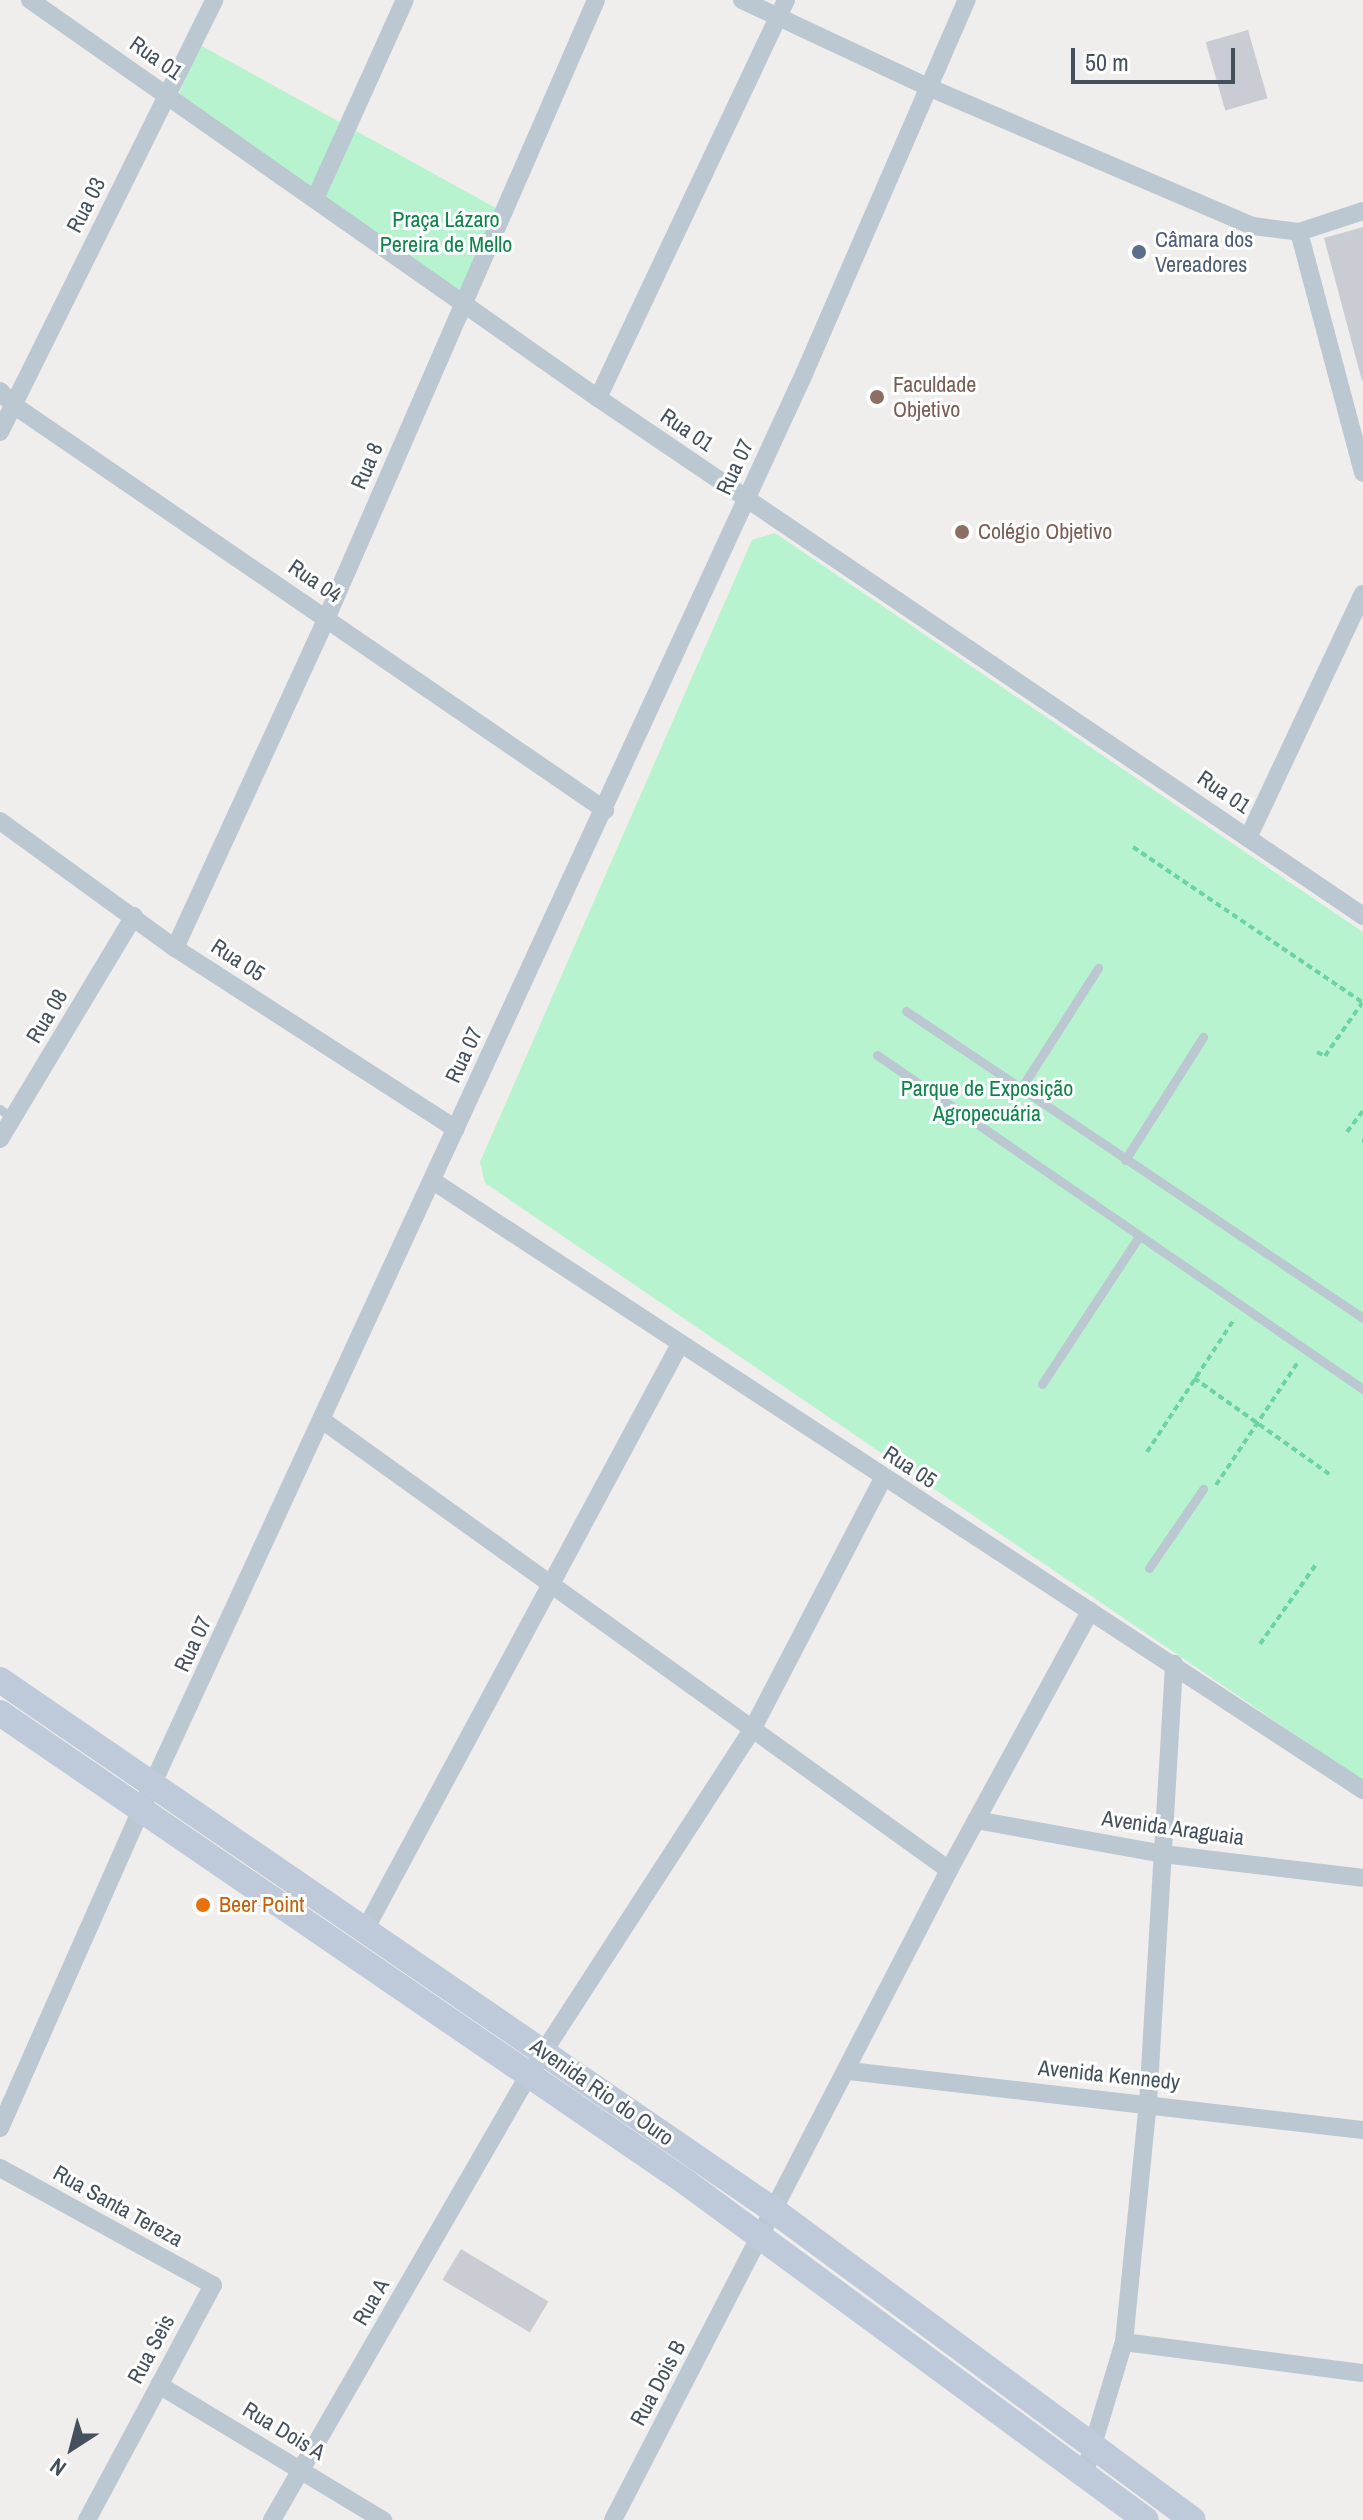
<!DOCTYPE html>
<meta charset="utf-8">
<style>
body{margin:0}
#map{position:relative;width:1363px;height:2520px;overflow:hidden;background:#f0eded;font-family:"Archivo Narrow",sans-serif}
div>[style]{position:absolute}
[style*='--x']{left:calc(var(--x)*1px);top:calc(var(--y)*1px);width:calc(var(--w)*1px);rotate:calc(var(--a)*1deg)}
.green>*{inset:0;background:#b7f3cf}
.building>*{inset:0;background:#c9ccd3;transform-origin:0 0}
.path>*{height:4px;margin-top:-2px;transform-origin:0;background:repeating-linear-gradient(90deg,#6cd4a2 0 6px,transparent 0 10px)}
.service>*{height:9px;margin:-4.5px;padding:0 4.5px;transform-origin:4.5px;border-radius:4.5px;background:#bcc8d1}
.minor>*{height:18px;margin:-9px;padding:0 9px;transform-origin:9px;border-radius:9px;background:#bcc8d1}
.secondary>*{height:26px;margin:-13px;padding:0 13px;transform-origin:13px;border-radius:13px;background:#becad9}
.dots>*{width:22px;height:22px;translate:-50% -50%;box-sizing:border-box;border:4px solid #fff;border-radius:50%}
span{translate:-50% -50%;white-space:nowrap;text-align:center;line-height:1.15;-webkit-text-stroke:6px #fff;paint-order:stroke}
.street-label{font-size:22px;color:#44505c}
.park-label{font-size:22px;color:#0e844b}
.service-label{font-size:22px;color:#4e5e75}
.left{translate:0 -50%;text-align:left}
.education-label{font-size:22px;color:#785e54}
.food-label{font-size:22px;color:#c56008}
.north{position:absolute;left:32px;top:2408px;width:80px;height:80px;-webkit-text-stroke:6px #fff;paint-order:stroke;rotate:216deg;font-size:22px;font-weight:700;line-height:32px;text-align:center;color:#44505c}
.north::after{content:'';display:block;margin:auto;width:28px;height:36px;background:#44505c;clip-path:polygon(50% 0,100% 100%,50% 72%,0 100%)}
.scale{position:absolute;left:1071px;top:48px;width:164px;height:36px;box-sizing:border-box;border:4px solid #44505c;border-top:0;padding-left:10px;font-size:24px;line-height:28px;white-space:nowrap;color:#44505c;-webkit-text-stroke:6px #fff;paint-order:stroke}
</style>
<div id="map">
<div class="green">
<i style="clip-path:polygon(200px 45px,505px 213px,465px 301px,179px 94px)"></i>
<i style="clip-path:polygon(775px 533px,1363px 932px,1363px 1781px,485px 1183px,480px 1162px,752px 540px)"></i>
</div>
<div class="building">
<i style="left:1248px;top:30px;width:71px;height:44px;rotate:74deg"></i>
<i style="clip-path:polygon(1363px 227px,1363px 380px,1362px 381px,1324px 238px)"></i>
<i style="left:461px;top:2249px;width:102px;height:36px;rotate:31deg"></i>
</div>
<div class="path">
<i style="--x:1133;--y:847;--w:278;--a:34.1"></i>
<i style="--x:1317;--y:1052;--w:9;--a:27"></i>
<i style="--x:1325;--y:1056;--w:65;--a:-55.1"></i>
<i style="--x:1347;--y:1132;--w:26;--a:-53"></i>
<i style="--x:1362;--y:1141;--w:1;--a:0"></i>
<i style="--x:1194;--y:1378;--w:166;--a:35.4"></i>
<i style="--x:1147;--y:1452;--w:160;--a:-56.7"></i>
<i style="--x:1216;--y:1485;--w:148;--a:-56.3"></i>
<i style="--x:1260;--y:1644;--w:99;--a:-54.9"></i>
</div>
<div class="service">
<i style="--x:906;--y:1011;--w:551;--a:33.89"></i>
<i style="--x:877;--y:1055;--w:590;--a:34.5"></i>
<i style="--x:1020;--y:1090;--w:145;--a:-57.4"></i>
<i style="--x:0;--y:1109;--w:16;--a:38"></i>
<i style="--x:1125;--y:1160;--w:146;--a:-57.6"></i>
<i style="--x:1042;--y:1384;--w:178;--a:-56.7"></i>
<i style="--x:1149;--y:1568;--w:96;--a:-55.6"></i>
</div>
<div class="minor">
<i style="--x:30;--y:0;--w:694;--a:35.02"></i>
<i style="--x:598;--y:398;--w:924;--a:34.1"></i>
<i style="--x:742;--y:0;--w:205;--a:25.1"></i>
<i style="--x:928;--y:87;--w:353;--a:23.2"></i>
<i style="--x:1253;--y:226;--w:46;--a:7.4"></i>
<i style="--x:1299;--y:232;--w:67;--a:-18.2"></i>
<i style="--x:315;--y:199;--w:218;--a:-65.7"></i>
<i style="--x:1299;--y:232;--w:249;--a:75.1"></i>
<i style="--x:0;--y:391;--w:18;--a:47"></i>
<i style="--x:12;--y:404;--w:719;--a:34.4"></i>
<i style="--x:598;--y:398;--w:440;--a:-64.7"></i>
<i style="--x:0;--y:432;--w:482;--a:-63.6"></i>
<i style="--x:0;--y:821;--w:216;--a:36"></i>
<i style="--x:175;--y:948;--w:334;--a:32.8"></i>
<i style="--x:1248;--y:838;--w:270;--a:-64.8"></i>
<i style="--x:175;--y:948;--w:364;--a:-65.3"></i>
<i style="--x:327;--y:617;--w:673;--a:-66.44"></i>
<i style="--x:0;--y:1139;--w:260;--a:-59"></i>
<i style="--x:433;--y:1181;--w:1112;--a:33.22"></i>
<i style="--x:322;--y:1420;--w:772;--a:35.67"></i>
<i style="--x:976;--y:1820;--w:190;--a:10.3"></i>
<i style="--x:1163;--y:1854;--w:201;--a:6.8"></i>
<i style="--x:366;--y:1928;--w:663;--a:-61.73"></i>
<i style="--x:849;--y:2071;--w:517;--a:6.55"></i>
<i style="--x:0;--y:2128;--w:377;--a:-66.1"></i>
<i style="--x:153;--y:1783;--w:1552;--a:-65.2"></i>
<i style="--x:804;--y:374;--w:408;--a:-66.5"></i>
<i style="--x:0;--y:2168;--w:243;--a:28.8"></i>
<i style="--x:213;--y:2285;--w:267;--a:118.2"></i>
<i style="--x:1124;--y:2342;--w:241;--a:7.4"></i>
<i style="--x:159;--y:2385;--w:262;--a:31.1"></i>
<i style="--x:1084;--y:2475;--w:139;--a:-73.3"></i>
<i style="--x:1124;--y:2342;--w:240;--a:-84.3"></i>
<i style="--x:1148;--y:2103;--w:440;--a:-86.6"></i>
<i style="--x:272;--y:2520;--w:513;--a:-60.03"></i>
<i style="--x:528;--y:2076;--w:412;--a:-57.1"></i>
<i style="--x:752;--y:1730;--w:284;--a:-62.5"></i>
<i style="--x:613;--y:2520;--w:732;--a:-62.66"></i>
<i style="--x:949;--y:1870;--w:295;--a:-61.4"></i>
</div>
<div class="secondary">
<i style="--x:0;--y:1680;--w:941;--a:34.43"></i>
<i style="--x:776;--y:2212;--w:518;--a:36.45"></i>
<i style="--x:0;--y:1713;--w:832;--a:34.38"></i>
<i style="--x:687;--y:2183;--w:569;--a:36.29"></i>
</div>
<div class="dots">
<i style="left:1139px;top:252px;background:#5c6f8a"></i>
<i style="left:877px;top:397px;background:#8d6e63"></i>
<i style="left:962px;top:532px;background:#8d6e63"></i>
<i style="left:203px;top:1905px;background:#e8710a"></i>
</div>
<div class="street-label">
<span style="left:156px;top:58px;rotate:35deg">Rua 01</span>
<span style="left:86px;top:205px;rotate:-63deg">Rua 03</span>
<span style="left:687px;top:430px;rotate:34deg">Rua 01</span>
<span style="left:367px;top:466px;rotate:-67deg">Rua 8</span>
<span style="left:735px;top:467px;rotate:-65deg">Rua 07</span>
<span style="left:315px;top:581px;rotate:34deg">Rua 04</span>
<span style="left:1224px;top:792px;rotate:34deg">Rua 01</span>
<span style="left:238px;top:960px;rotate:33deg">Rua 05</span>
<span style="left:47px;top:1016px;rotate:-59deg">Rua 08</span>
<span style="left:464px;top:1055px;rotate:-65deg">Rua 07</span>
<span style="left:910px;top:1467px;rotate:33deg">Rua 05</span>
<span style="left:193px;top:1644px;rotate:-65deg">Rua 07</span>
<span style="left:1173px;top:1828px;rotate:8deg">Avenida Araguaia</span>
<span style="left:1109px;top:2075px;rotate:6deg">Avenida Kennedy</span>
<span style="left:602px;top:2092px;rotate:35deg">Avenida Rio do Ouro</span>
<span style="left:118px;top:2206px;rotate:29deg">Rua Santa Tereza</span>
<span style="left:371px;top:2302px;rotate:-60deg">Rua A</span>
<span style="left:151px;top:2349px;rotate:-62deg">Rua Seis</span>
<span style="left:658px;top:2383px;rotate:-62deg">Rua Dois B</span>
<span style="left:284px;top:2431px;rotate:31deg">Rua Dois A</span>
</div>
<div class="park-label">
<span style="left:446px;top:232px">Praça Lázaro<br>Pereira de Mello</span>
<span style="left:987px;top:1101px">Parque de Exposição<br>Agropecuária</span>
</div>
<div class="service-label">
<span class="left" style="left:1155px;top:252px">Câmara dos<br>Vereadores</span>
</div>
<div class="education-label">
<span class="left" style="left:893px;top:397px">Faculdade<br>Objetivo</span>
<span class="left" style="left:978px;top:532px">Colégio Objetivo</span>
</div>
<div class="food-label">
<span class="left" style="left:219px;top:1905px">Beer Point</span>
</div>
<div class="north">N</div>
<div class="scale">50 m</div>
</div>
